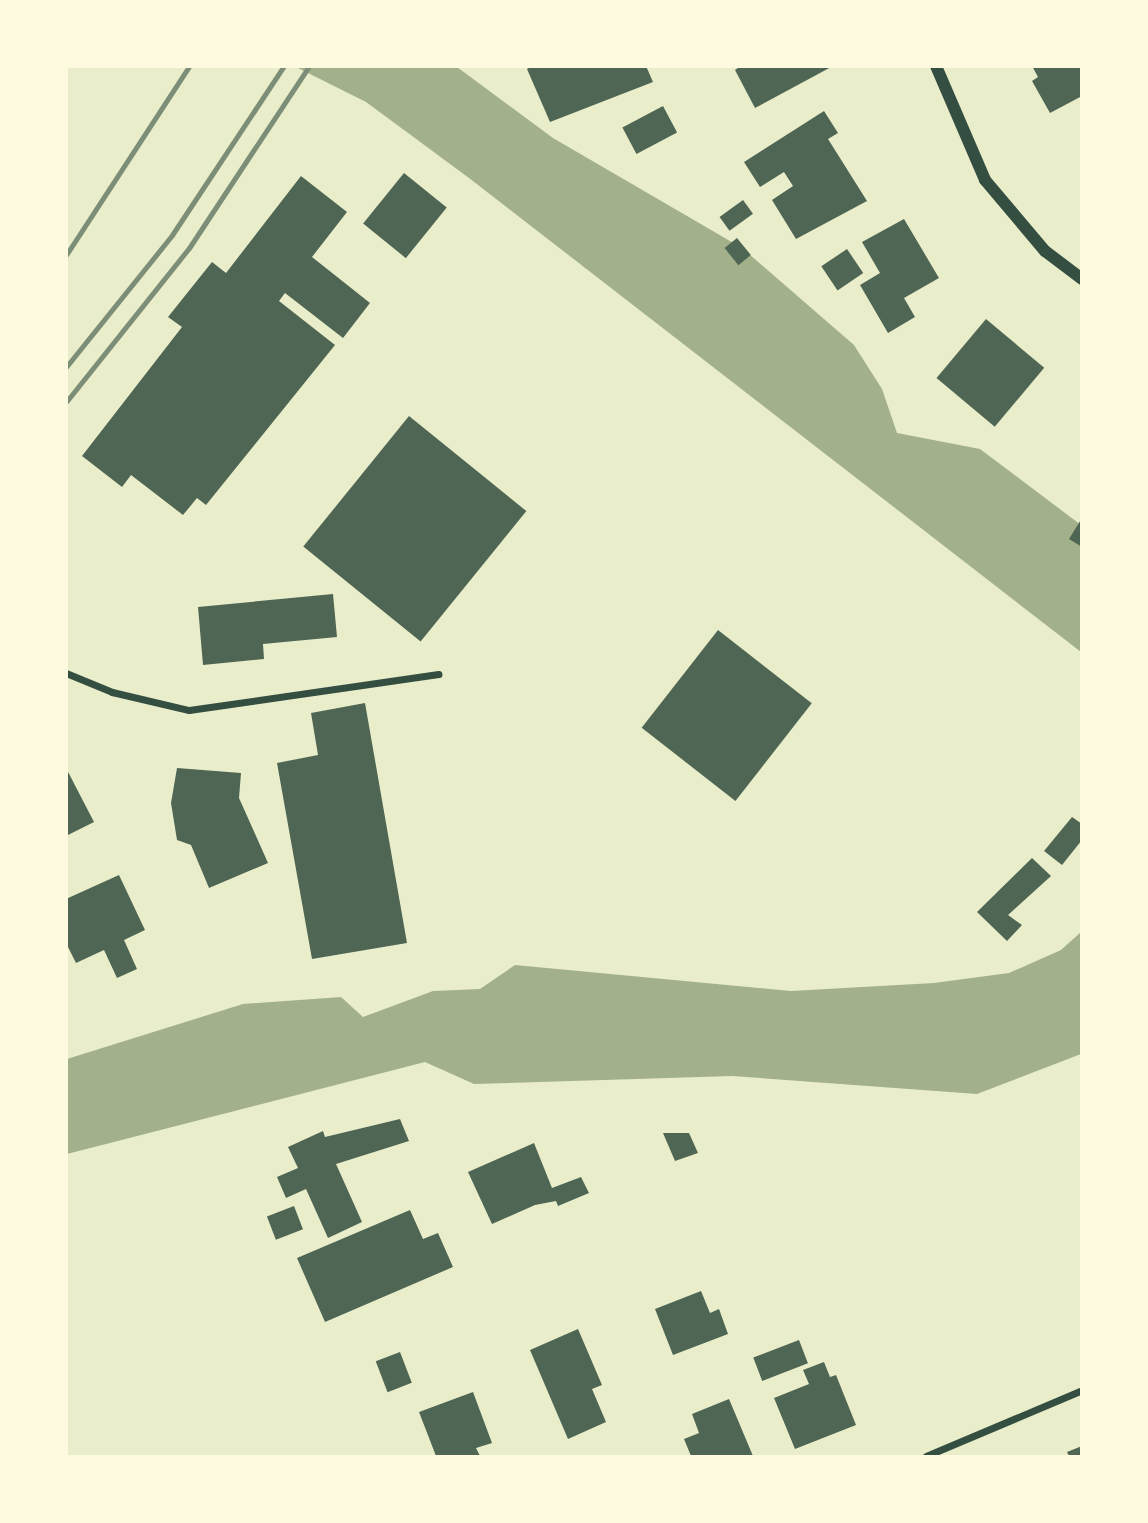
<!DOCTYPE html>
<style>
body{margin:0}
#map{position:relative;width:1148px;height:1523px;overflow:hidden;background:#e9edc9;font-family:Mulish,sans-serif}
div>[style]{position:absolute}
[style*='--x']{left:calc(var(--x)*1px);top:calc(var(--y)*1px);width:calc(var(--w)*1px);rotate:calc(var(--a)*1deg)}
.water>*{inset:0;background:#a3b18a}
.building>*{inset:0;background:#4f6655;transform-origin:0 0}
.minor>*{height:7px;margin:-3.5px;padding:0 3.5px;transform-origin:3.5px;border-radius:3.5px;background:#344e41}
.tertiary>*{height:12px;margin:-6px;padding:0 6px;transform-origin:6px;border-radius:6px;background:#344e41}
.rail>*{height:5px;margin:-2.5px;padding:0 2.5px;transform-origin:2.5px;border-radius:2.5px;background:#7c8e77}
span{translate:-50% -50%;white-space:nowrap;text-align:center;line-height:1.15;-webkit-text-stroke:7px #fefae0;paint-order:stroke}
.frame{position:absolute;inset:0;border:68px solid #fefae0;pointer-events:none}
</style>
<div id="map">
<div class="water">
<i style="clip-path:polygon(296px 67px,457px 67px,553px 138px,742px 248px,854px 345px,882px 389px,897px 433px,980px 449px,1081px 525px,1081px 652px,469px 178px,366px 102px)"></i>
<i style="clip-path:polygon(1081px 932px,1081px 1054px,977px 1094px,732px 1076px,474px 1084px,425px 1062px,67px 1154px,67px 1059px,243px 1004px,341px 997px,363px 1017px,433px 991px,480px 989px,515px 965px,791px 991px,934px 983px,1009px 973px,1061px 950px)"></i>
</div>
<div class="building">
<i style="clip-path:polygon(532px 66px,646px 66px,653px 82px,550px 122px,527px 69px)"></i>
<i style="clip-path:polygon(741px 66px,833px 66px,755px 108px,735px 70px)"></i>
<i style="clip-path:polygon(1032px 66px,1082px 66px,1082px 96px,1050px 113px,1032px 81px,1038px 77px)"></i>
<i style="left:663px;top:106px;width:30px;height:46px;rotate:62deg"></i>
<i style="clip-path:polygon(824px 111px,838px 133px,828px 139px,867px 201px,796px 239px,772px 200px,793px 186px,784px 172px,760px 187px,744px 162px)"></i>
<i style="left:404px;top:173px;width:55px;height:65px;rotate:39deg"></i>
<i style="clip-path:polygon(301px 176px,347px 212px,312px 257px,370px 303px,343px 338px,285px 293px,279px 301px,335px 345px,206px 505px,197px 498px,183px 515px,131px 475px,122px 487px,82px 456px,182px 327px,168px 317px,212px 262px,226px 273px)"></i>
<i style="left:743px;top:200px;width:17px;height:29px;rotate:54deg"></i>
<i style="clip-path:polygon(904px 219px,939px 278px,904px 298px,915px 317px,888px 333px,860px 285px,880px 273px,862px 242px)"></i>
<i style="left:737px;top:238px;width:22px;height:16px;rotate:51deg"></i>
<i style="left:847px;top:249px;width:29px;height:31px;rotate:56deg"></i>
<i style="left:986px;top:319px;width:76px;height:77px;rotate:40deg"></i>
<i style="left:409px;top:416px;width:151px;height:168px;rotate:39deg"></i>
<i style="clip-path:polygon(1082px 518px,1082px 547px,1069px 539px)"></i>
<i style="clip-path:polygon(333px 594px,337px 637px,263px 644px,264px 659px,203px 665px,198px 607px)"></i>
<i style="left:718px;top:630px;width:119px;height:124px;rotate:38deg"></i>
<i style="clip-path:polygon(365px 703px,407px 943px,312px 959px,277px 763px,318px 755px,311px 713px)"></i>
<i style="clip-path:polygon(66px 768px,94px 822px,66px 836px)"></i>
<i style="clip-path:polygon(177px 768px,241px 773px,239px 798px,268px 863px,209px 888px,191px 845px,177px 840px,171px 803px)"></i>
<i style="clip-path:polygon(1072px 817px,1082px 824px,1082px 840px,1062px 865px,1044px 851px)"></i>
<i style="clip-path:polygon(1032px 858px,1051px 876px,1008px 915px,1022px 925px,1007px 941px,977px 912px)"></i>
<i style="clip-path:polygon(119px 875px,145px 930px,124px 940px,137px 969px,117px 978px,104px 950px,76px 963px,66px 943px,66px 899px)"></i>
<i style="clip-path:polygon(400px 1119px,409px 1141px,336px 1164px,362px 1222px,328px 1238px,306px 1189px,286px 1198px,277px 1177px,298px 1168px,288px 1147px,323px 1131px,325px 1137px)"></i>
<i style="clip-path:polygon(663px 1133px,689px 1133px,698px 1153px,675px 1161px)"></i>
<i style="clip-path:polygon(534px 1143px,552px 1188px,581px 1177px,589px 1193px,558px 1206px,556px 1201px,535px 1205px,492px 1224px,468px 1172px)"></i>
<i style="left:294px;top:1206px;width:25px;height:29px;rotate:69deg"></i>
<i style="clip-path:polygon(410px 1210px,423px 1239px,438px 1233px,453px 1267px,325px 1322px,297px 1258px)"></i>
<i style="clip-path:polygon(701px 1291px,710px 1313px,719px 1309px,728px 1334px,673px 1355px,655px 1309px)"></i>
<i style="clip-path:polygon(578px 1329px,602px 1385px,592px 1389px,606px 1422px,568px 1439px,530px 1350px)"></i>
<i style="left:799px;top:1340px;width:25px;height:49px;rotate:69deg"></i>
<i style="left:400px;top:1352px;width:33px;height:26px;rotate:69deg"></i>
<i style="clip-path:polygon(824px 1362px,830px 1377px,836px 1375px,856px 1425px,795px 1449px,774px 1398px,809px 1384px,803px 1370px)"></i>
<i style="clip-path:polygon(473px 1392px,492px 1443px,476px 1448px,480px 1456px,436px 1456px,419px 1412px)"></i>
<i style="clip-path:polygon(729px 1399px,753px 1456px,691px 1456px,684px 1439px,699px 1433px,692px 1414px)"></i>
<i style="clip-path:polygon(1082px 1446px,1082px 1456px,1069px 1456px,1067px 1452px)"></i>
</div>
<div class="minor">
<i style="--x:66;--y:673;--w:50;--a:22.4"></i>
<i style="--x:112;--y:692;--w:79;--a:13.2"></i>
<i style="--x:189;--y:710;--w:252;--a:-8.2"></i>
<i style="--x:926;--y:1456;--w:169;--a:-22.9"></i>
</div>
<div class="tertiary">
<i style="--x:936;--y:66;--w:124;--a:66.7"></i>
<i style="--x:985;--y:180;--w:93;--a:49.8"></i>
<i style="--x:1045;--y:251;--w:46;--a:37.1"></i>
</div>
<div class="rail">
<i style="--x:66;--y:255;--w:225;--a:-56.9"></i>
<i style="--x:66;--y:367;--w:169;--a:-51.2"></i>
<i style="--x:172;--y:235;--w:203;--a:-56.5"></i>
<i style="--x:66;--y:402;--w:197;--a:-51.4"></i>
<i style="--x:189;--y:248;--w:218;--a:-56.6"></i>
</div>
<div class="frame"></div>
</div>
